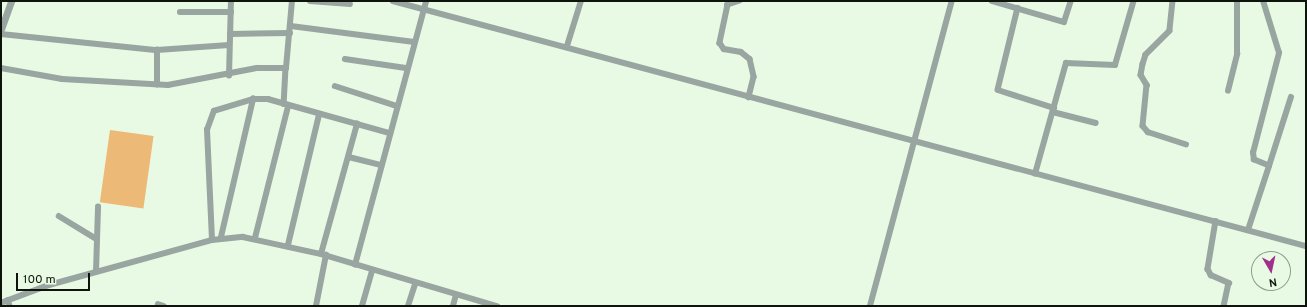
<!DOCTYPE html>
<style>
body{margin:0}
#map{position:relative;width:1307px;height:307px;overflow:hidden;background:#e8fae3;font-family:Overpass,sans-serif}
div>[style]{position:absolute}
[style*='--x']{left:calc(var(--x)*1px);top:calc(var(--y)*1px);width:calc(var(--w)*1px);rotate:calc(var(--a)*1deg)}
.green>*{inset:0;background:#ecb976;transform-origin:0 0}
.minor>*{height:5.5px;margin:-2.75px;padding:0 2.75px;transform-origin:2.75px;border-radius:2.75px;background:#99a5a0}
.tertiary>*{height:7px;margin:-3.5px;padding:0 3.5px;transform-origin:3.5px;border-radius:3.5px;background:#99a5a0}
span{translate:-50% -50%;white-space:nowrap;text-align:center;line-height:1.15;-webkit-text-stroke:4px #e8fae3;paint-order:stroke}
.frame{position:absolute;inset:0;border:2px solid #0e140c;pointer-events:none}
.north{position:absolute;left:1251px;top:251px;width:40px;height:40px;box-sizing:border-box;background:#e8fae3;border:1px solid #919e8d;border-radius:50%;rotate:171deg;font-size:11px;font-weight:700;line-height:16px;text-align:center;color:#0e140c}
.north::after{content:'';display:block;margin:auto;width:14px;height:18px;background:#a1308d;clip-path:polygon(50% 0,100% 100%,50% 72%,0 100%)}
.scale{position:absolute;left:16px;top:273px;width:74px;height:18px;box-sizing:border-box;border:2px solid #0e140c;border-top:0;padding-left:5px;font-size:12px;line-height:14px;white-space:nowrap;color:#0e140c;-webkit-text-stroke:3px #e8fae3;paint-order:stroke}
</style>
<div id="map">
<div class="green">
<i style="left:110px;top:130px;width:44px;height:73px;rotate:8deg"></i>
</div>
<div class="minor">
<i style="--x:310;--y:1;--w:40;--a:4.3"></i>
<i style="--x:393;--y:1;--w:945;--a:15.02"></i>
<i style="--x:740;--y:1;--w:13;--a:162"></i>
<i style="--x:728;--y:5;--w:39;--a:102"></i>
<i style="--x:720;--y:43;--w:7;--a:56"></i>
<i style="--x:724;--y:49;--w:17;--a:10"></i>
<i style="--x:741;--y:52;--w:11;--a:38"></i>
<i style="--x:750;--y:59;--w:18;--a:77"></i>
<i style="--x:754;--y:77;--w:21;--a:104"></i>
<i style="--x:992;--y:1;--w:75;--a:16.3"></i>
<i style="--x:1064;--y:22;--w:22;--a:-72"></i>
<i style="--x:1173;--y:1;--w:30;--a:96"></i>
<i style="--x:1170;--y:31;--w:34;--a:135"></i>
<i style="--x:1146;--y:55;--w:9;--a:108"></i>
<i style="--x:1143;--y:64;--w:11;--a:100"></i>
<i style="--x:1141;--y:75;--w:12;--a:59"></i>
<i style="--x:1147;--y:85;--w:41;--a:95.6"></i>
<i style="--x:1143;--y:126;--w:8;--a:50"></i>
<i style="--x:1148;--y:132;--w:40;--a:18"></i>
<i style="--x:1018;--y:8;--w:84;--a:103.7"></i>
<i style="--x:998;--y:90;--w:59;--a:17.8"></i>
<i style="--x:180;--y:12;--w:51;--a:0"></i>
<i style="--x:291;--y:26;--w:124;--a:7.4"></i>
<i style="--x:1;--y:34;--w:157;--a:5.9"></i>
<i style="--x:157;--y:50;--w:72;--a:-4"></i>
<i style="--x:230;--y:34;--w:60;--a:-1"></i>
<i style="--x:567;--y:46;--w:47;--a:-72.7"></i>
<i style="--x:345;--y:59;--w:63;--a:8.3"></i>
<i style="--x:1;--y:68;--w:62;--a:10.2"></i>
<i style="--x:62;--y:79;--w:106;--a:3.2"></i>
<i style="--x:168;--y:85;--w:91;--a:-10.8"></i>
<i style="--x:257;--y:68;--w:29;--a:0"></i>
<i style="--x:286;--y:68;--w:36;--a:93"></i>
<i style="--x:286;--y:68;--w:67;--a:-84.9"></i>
<i style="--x:229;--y:76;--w:75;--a:-88.5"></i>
<i style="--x:157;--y:85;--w:35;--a:-90"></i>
<i style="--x:335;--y:86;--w:65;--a:17.9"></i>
<i style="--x:1228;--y:91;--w:38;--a:-76"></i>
<i style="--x:1237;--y:54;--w:53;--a:-90"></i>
<i style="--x:1053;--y:112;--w:44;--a:14.3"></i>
<i style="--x:349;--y:157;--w:33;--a:14"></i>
<i style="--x:1269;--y:166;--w:72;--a:-72.3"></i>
<i style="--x:1035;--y:174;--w:115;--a:-74.4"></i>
<i style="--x:1066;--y:63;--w:49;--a:2.3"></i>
<i style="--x:1115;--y:65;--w:65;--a:-73.8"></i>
<i style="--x:59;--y:216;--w:42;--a:31.4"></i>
<i style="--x:1216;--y:221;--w:49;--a:99.5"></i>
<i style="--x:1208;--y:269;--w:7;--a:63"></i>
<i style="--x:1211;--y:275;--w:20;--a:24"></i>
<i style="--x:1229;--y:283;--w:24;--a:102"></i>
<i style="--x:1248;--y:230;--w:67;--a:-71.8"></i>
<i style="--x:1269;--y:166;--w:16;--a:-158"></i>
<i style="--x:1254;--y:160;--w:7;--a:-98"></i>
<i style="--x:1253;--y:153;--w:103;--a:-75.4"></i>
<i style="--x:1279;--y:53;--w:54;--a:-107.1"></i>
<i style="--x:221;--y:237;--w:142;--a:-76.9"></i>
<i style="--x:255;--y:238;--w:135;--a:-75.9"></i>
<i style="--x:212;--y:240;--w:110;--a:-92.6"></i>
<i style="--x:207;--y:130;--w:20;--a:-70"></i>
<i style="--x:214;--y:111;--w:41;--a:-17.1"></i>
<i style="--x:253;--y:99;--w:15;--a:0"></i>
<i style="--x:268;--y:99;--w:127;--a:15.6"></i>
<i style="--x:288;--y:245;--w:134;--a:-76.6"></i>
<i style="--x:321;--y:254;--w:135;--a:-74.5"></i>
<i style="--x:355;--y:265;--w:273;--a:-74.9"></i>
<i style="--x:96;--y:272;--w:65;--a:-88.2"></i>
<i style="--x:8;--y:300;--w:6;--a:72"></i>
<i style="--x:1;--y:303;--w:51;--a:-20.6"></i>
<i style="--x:49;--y:285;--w:169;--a:-15.4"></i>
<i style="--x:212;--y:240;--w:31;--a:-6"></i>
<i style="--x:243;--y:237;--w:80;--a:12.3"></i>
<i style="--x:321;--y:254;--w:184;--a:16.5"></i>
<i style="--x:158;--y:304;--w:6;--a:18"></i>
<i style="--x:316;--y:306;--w:52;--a:-78.9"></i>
<i style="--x:362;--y:306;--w:37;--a:-74"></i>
<i style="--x:408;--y:306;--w:23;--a:-72"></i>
<i style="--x:453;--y:306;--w:11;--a:-75"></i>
<i style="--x:870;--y:306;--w:316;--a:-75"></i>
</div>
<div class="tertiary">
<i style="--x:1;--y:29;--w:30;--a:-70"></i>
</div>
<div class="frame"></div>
<div class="north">N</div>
<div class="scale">100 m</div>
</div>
